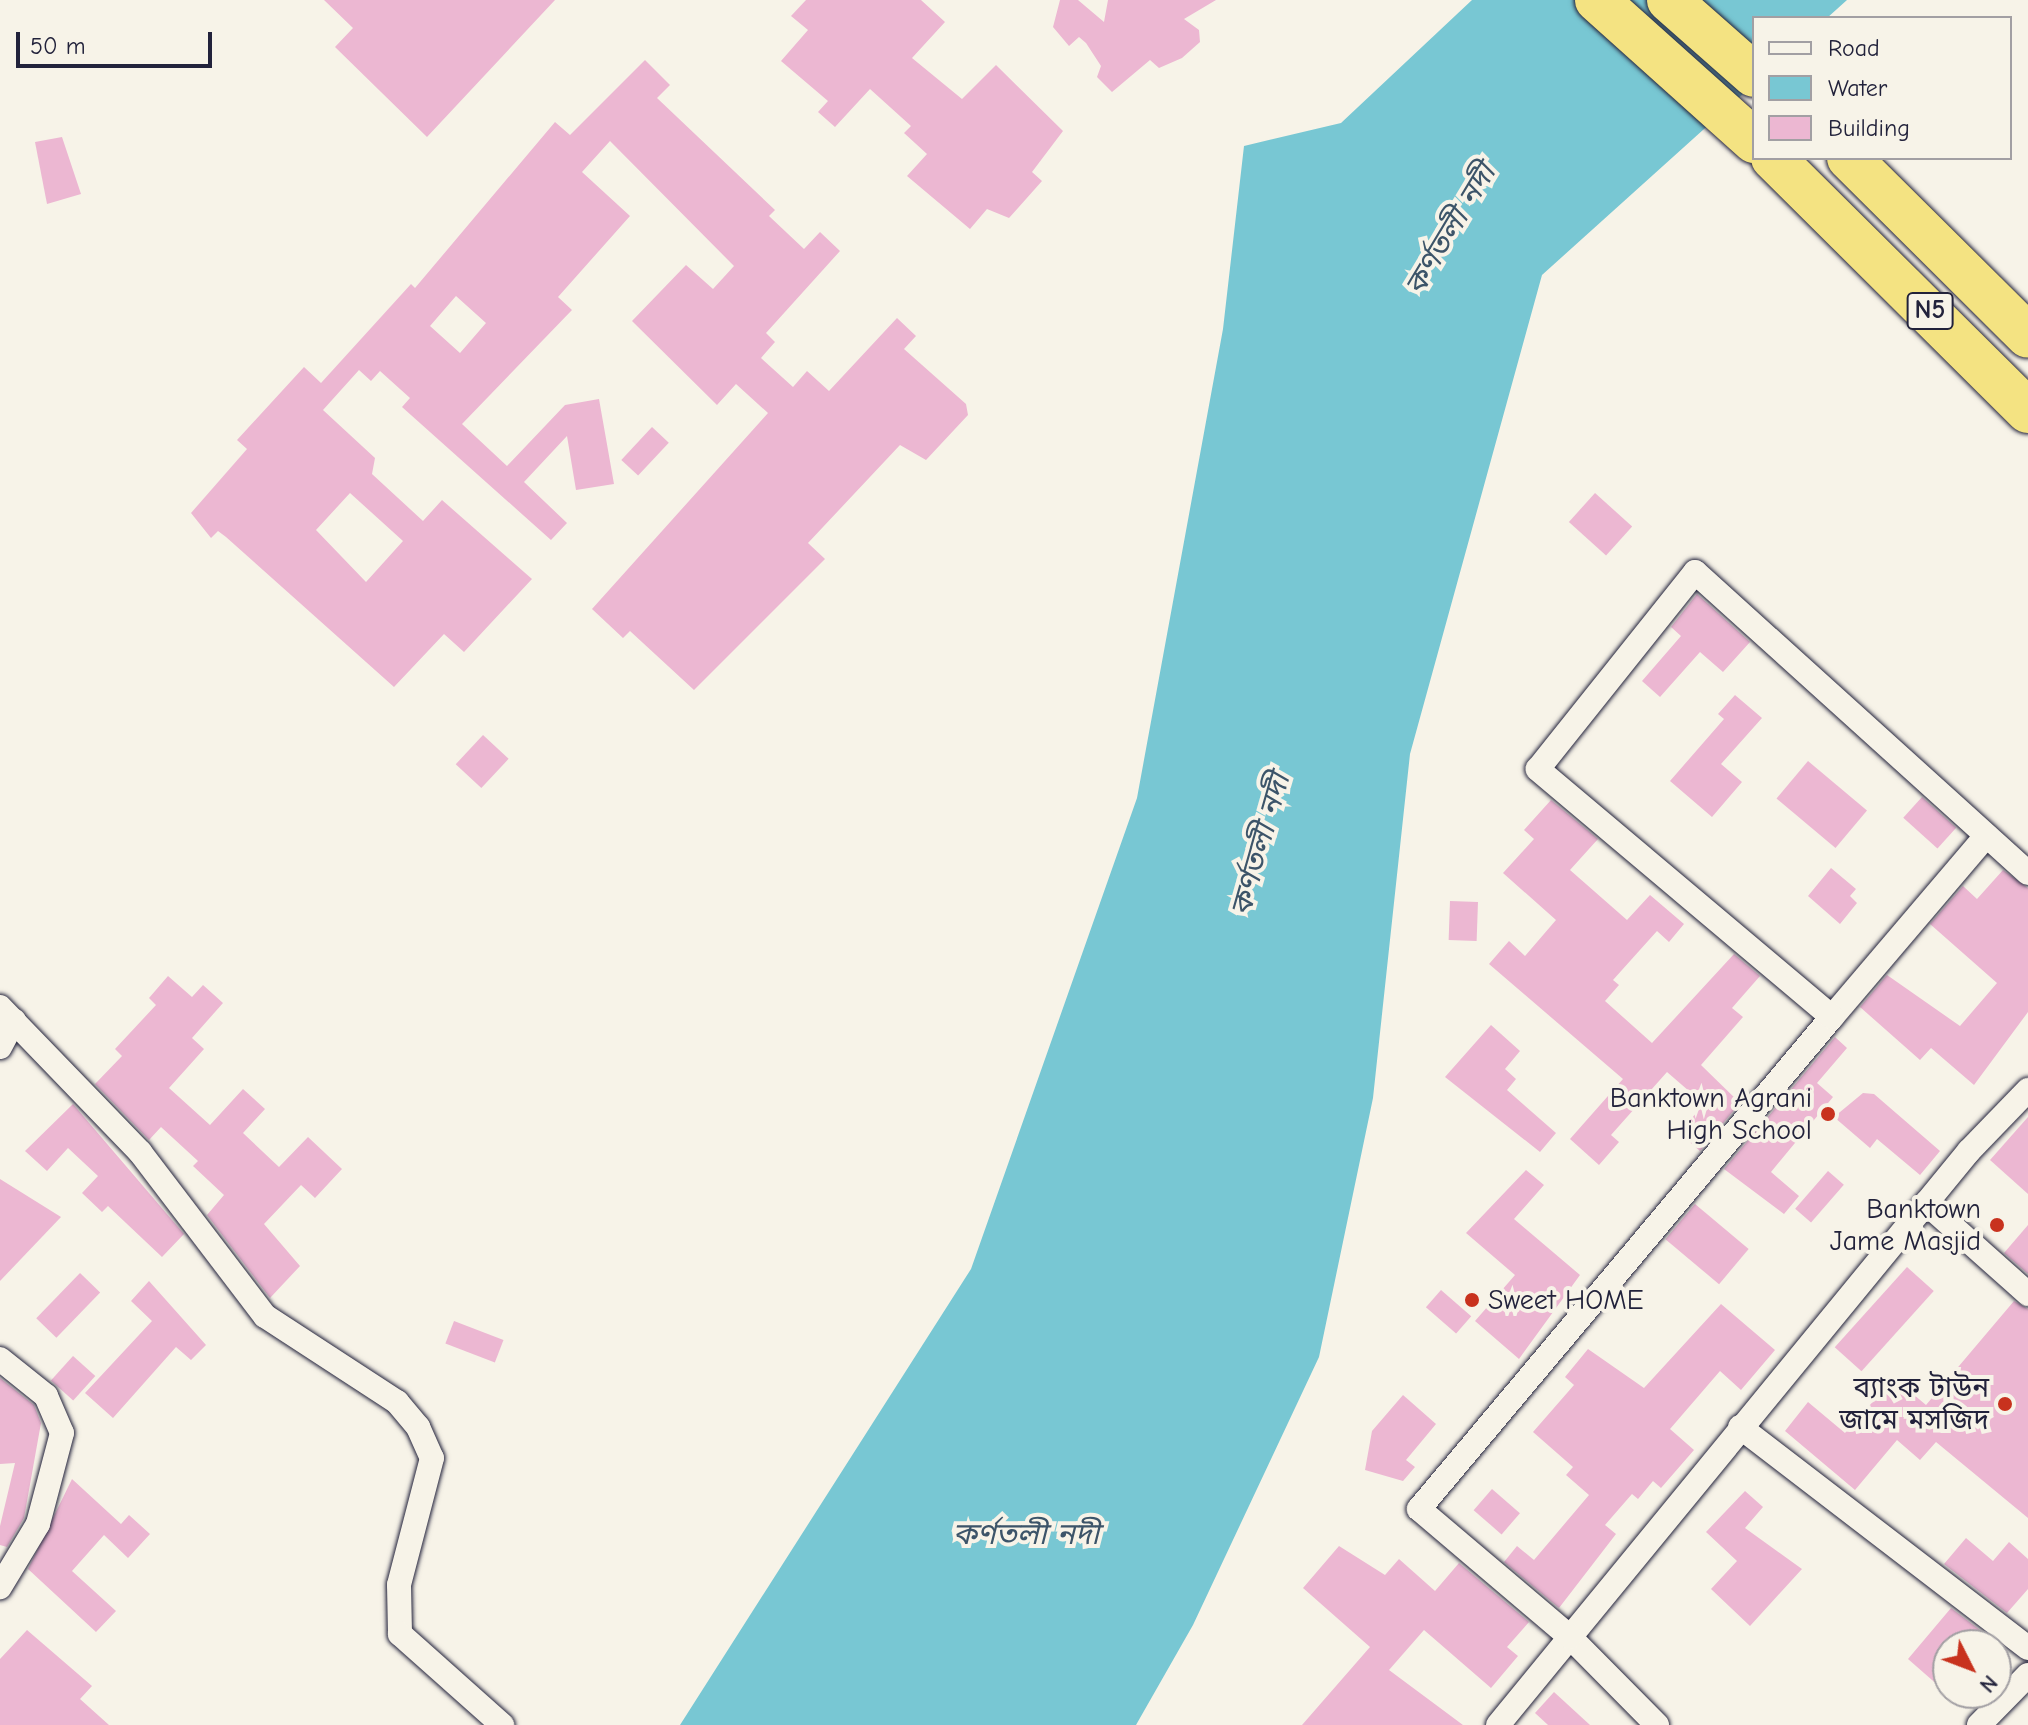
<!DOCTYPE html>
<meta charset="utf-8">
<style>
body{margin:0}
#map{position:relative;width:2028px;height:1725px;overflow:hidden;background:#f7f3e8;font-family:"Comic Neue","Noto Sans Bengali",sans-serif}
div>[style]{position:absolute}
[style*='--x']{left:calc(var(--x)*1px);top:calc(var(--y)*1px);width:calc(var(--w)*1px);rotate:calc(var(--a)*1deg)}
.water>*{inset:0;background:#78c7d3}
.building>*{inset:0;background:#ecb7d2;transform-origin:0 0}
.roads{filter:drop-shadow(0 0 2px #22223b) drop-shadow(0 0 2px #22223b)}
.street>*{height:24px;margin:-12px;padding:0 12px;transform-origin:12px;border-radius:12px;background:#f7f3e8}
.highway>*{height:44px;margin:-22px;padding:0 22px;transform-origin:22px;border-radius:22px;background:#f4e382}
.dots>*{width:22px;height:22px;translate:-50% -50%;box-sizing:border-box;border:4px solid #f7f3e8;border-radius:50%}
span{translate:-50% -50%;white-space:nowrap;text-align:center;line-height:1.15;-webkit-text-stroke:8px #f7f3e8;paint-order:stroke}
.shield-label span{padding:2px 6px;background:#f7f3e8;border:2px solid;border-radius:6px;-webkit-text-stroke-width:0}
.shield-label{font-size:26px;color:#22223b;font-weight:700}
.poi-label{font-size:28px;color:#22223b}
.right{translate:-100% -50%;text-align:right}
.left{translate:0 -50%;text-align:left}
.water-label{font-size:30px;color:#3c5469;font-style:italic}
.legend{position:absolute;left:1752px;top:16px;width:260px;height:144px;box-sizing:border-box;background:#f7f3e8;border:2px solid #a29fa3;margin:0;padding:10px 14px;list-style:none;font-size:24px;color:#22223b}
.legend li{display:flex;align-items:center;gap:16px;height:40px}
.legend b{width:40px;border:2px solid #a29fa3}
.north{position:absolute;left:1932px;top:1629px;width:80px;height:80px;box-sizing:border-box;background:#f7f3e8;border:2px solid #a29fa3;border-radius:50%;rotate:132deg;font-size:22px;font-weight:700;line-height:32px;text-align:center;color:#22223b}
.north::after{content:'';display:block;margin:auto;width:28px;height:36px;background:#c8321e;clip-path:polygon(50% 0,100% 100%,50% 72%,0 100%)}
.scale{position:absolute;left:16px;top:32px;width:196px;height:36px;box-sizing:border-box;border:4px solid #22223b;border-top:0;padding-left:10px;font-size:24px;line-height:28px;white-space:nowrap;color:#22223b;-webkit-text-stroke:6px #f7f3e8;paint-order:stroke}
</style>
<div id="map">
<div class="water">
<i style="clip-path:polygon(1472px 0,1847px 0,1827px 18px,1754px 18px,1754px 84px,1542px 275px,1410px 754px,1373px 1098px,1319px 1357px,1193px 1625px,1136px 1725px,680px 1725px,971px 1269px,1137px 798px,1223px 329px,1244px 146px,1341px 123px)"></i>
</div>
<div class="building">
<i style="clip-path:polygon(324px 0,555px 0,427px 137px,335px 47px,353px 28px)"></i>
<i style="clip-path:polygon(806px 0,921px 0,945px 22px,912px 58px,962px 99px,996px 65px,1063px 131px,1032px 172px,1042px 181px,1009px 218px,987px 209px,970px 229px,907px 176px,927px 154px,904px 133px,911px 126px,870px 89px,835px 127px,818px 112px,828px 101px,781px 61px,808px 30px,791px 16px)"></i>
<i style="clip-path:polygon(1060px 0,1078px 0,1104px 22px,1108px 0,1216px 0,1184px 19px,1199px 30px,1200px 42px,1182px 58px,1159px 68px,1150px 60px,1112px 92px,1097px 77px,1101px 66px,1086px 43px,1079px 37px,1069px 46px,1053px 27px)"></i>
<i style="clip-path:polygon(evenodd,645px 60px,670px 85px,657px 98px,775px 210px,769px 216px,804px 249px,820px 232px,840px 251px,766px 333px,775px 342px,761px 358px,793px 387px,807px 371px,829px 391px,897px 318px,916px 336px,904px 349px,966px 404px,968px 415px,926px 460px,900px 445px,808px 543px,825px 559px,694px 690px,630px 631px,623px 638px,592px 609px,768px 413px,736px 384px,717px 405px,632px 321px,686px 265px,713px 289px,734px 266px,610px 141px,582px 172px,630px 216px,558px 297px,572px 310px,462px 424px,507px 466px,565px 405px,599px 399px,614px 484px,576px 490px,567px 436px,524px 482px,567px 523px,551px 540px,402px 407px,410px 398px,380px 371px,371px 381px,359px 370px,323px 410px,375px 458px,372px 474px,423px 521px,442px 500px,532px 579px,464px 652px,444px 634px,394px 687px,226px 537px,218px 531px,211px 538px,191px 513px,247px 449px,237px 440px,304px 367px,321px 383px,411px 284px,415px 288px,555px 122px,570px 135px,645px 60px,456px 296px,486px 323px,460px 353px,430px 326px,456px 296px,645px 60px,350px 493px,403px 541px,366px 582px,316px 530px,350px 493px)"></i>
<i style="clip-path:polygon(62px 137px,81px 194px,47px 204px,35px 142px)"></i>
<i style="left:652px;top:427px;width:23px;height:45px;rotate:43deg"></i>
<i style="left:1595px;top:493px;width:50px;height:39px;rotate:42deg"></i>
<i style="clip-path:polygon(1697px 594px,1750px 642px,1723px 672px,1700px 652px,1660px 697px,1642px 681px,1681px 636px,1671px 627px)"></i>
<i style="clip-path:polygon(1735px 695px,1762px 718px,1721px 764px,1742px 782px,1712px 817px,1670px 781px,1724px 719px,1718px 714px)"></i>
<i style="left:483px;top:735px;width:35px;height:40px;rotate:43deg"></i>
<i style="left:1808px;top:761px;width:77px;height:49px;rotate:40deg"></i>
<i style="left:1922px;top:797px;width:46px;height:28px;rotate:42deg"></i>
<i style="clip-path:polygon(1551px 800px,1598px 839px,1570px 870px,1627px 920px,1650px 895px,1684px 924px,1669px 942px,1657px 931px,1613px 980px,1619px 985px,1605px 1001px,1652px 1043px,1734px 954px,1760px 976px,1732px 1008px,1743px 1017px,1701px 1065px,1740px 1103px,1700px 1151px,1679px 1133px,1704px 1104px,1667px 1072px,1611px 1135px,1619px 1142px,1599px 1165px,1570px 1139px,1623px 1079px,1489px 964px,1509px 941px,1525px 956px,1556px 920px,1503px 873px,1534px 839px,1524px 830px)"></i>
<i style="clip-path:polygon(1831px 868px,1856px 889px,1850px 896px,1857px 903px,1840px 924px,1808px 896px)"></i>
<i style="clip-path:polygon(2003px 870px,2028px 888px,2028px 1012px,1974px 1085px,1931px 1048px,1920px 1060px,1860px 1007px,1887px 975px,1960px 1026px,1997px 983px,1930px 924px,1963px 886px,1977px 899px)"></i>
<i style="left:1450px;top:901px;width:28px;height:39px;rotate:2deg"></i>
<i style="clip-path:polygon(168px 976px,192px 997px,203px 985px,223px 1003px,192px 1038px,204px 1049px,169px 1088px,210px 1125px,243px 1089px,265px 1109px,243px 1133px,279px 1167px,308px 1137px,342px 1169px,315px 1198px,301px 1185px,264px 1224px,300px 1266px,270px 1298px,207px 1215px,224px 1195px,193px 1166px,198px 1161px,161px 1127px,149px 1140px,95px 1084px,122px 1056px,115px 1049px,156px 1005px,149px 998px)"></i>
<i style="clip-path:polygon(1491px 1025px,1520px 1051px,1505px 1069px,1516px 1079px,1507px 1090px,1556px 1133px,1540px 1152px,1445px 1077px)"></i>
<i style="clip-path:polygon(1835px 1037px,1847px 1048px,1817px 1083px,1833px 1097px,1771px 1172px,1799px 1196px,1784px 1214px,1724px 1169px)"></i>
<i style="clip-path:polygon(1863px 1093px,1874px 1094px,1940px 1151px,1920px 1175px,1877px 1139px,1870px 1148px,1834px 1117px)"></i>
<i style="clip-path:polygon(73px 1104px,184px 1234px,162px 1257px,108px 1206px,102px 1212px,82px 1193px,98px 1176px,68px 1148px,47px 1171px,25px 1151px)"></i>
<i style="clip-path:polygon(2028px 1117px,2028px 1194px,1990px 1160px)"></i>
<i style="clip-path:polygon(1526px 1170px,1544px 1185px,1514px 1219px,1580px 1275px,1519px 1359px,1475px 1321px,1515px 1275px,1466px 1233px)"></i>
<i style="left:1828px;top:1171px;width:21px;height:50px;rotate:41deg"></i>
<i style="clip-path:polygon(0 1179px,61px 1217px,0 1281px)"></i>
<i style="left:1695px;top:1204px;width:70px;height:46px;rotate:40deg"></i>
<i style="clip-path:polygon(2028px 1225px,2028px 1274px,2004px 1253px)"></i>
<i style="left:1907px;top:1267px;width:36px;height:108px;rotate:42deg"></i>
<i style="left:80px;top:1273px;width:28px;height:63px;rotate:44deg"></i>
<i style="clip-path:polygon(149px 1281px,206px 1345px,191px 1360px,176px 1347px,113px 1418px,85px 1393px,152px 1321px,131px 1301px)"></i>
<i style="left:1441px;top:1290px;width:40px;height:23px;rotate:41deg"></i>
<i style="clip-path:polygon(2014px 1301px,2028px 1309px,2028px 1518px,1936px 1442px,1920px 1460px,1897px 1440px,1855px 1490px,1785px 1431px,1808px 1402px,1845px 1433px,1894px 1378px,1926px 1405px)"></i>
<i style="clip-path:polygon(1721px 1304px,1775px 1350px,1741px 1390px,1720px 1371px,1670px 1429px,1694px 1450px,1661px 1488px,1653px 1481px,1638px 1499px,1632px 1494px,1605px 1525px,1616px 1534px,1559px 1608px,1504px 1562px,1517px 1546px,1534px 1560px,1589px 1495px,1566px 1475px,1573px 1467px,1533px 1432px,1574px 1385px,1565px 1377px,1588px 1349px,1644px 1388px)"></i>
<i style="left:454px;top:1321px;width:53px;height:24px;rotate:21deg"></i>
<i style="left:73px;top:1356px;width:30px;height:33px;rotate:42deg"></i>
<i style="clip-path:polygon(0 1378px,34px 1405px,41px 1423px,24px 1518px,7px 1547px,0 1545px,0 1526px,15px 1463px,0 1464px)"></i>
<i style="clip-path:polygon(1403px 1395px,1436px 1424px,1406px 1460px,1415px 1467px,1403px 1481px,1365px 1470px,1372px 1431px)"></i>
<i style="clip-path:polygon(72px 1479px,121px 1524px,129px 1515px,150px 1534px,128px 1558px,104px 1535px,72px 1571px,116px 1611px,96px 1632px,28px 1569px)"></i>
<i style="left:1492px;top:1489px;width:37px;height:28px;rotate:41deg"></i>
<i style="clip-path:polygon(1745px 1491px,1763px 1507px,1745px 1528px,1802px 1569px,1750px 1626px,1711px 1589px,1737px 1561px,1706px 1532px)"></i>
<i style="clip-path:polygon(1966px 1538px,1993px 1561px,2009px 1542px,2028px 1559px,2028px 1589px,2007px 1613px,1944px 1564px)"></i>
<i style="clip-path:polygon(1339px 1546px,1385px 1575px,1399px 1559px,1435px 1591px,1459px 1563px,1529px 1622px,1507px 1647px,1518px 1656px,1491px 1688px,1424px 1630px,1389px 1670px,1463px 1725px,1302px 1725px,1370px 1647px,1303px 1588px)"></i>
<i style="clip-path:polygon(1951px 1608px,1993px 1640px,1948px 1645px,1948px 1694px,1908px 1659px)"></i>
<i style="clip-path:polygon(27px 1630px,92px 1686px,80px 1699px,109px 1725px,0 1725px,0 1659px)"></i>
<i style="clip-path:polygon(1554px 1692px,1590px 1725px,1548px 1725px,1535px 1713px)"></i>
</div>
<div class="roads">
<div class="street">
<i style="--x:0;--y:1007;--w:202;--a:46"></i>
<i style="--x:140;--y:1152;--w:206;--a:52.7"></i>
<i style="--x:265;--y:1316;--w:158;--a:33.1"></i>
<i style="--x:397;--y:1402;--w:33;--a:50"></i>
<i style="--x:418;--y:1427;--w:34;--a:66"></i>
<i style="--x:432;--y:1458;--w:131;--a:104.6"></i>
<i style="--x:399;--y:1585;--w:49;--a:88.8"></i>
<i style="--x:400;--y:1634;--w:137;--a:41.7"></i>
<i style="--x:1832;--y:1017;--w:238;--a:-49.6"></i>
<i style="--x:0;--y:1047;--w:30;--a:-62"></i>
<i style="--x:1926;--y:1203;--w:137;--a:41.7"></i>
<i style="--x:0;--y:1359;--w:59;--a:38.8"></i>
<i style="--x:46;--y:1396;--w:40;--a:66.6"></i>
<i style="--x:62;--y:1433;--w:94;--a:104.8"></i>
<i style="--x:38;--y:1524;--w:74;--a:121.1"></i>
<i style="--x:1740;--y:1427;--w:363;--a:37.5"></i>
<i style="--x:1498;--y:1725;--w:743;--a:-50.63"></i>
<i style="--x:1969;--y:1151;--w:85;--a:-46"></i>
<i style="--x:1657;--y:1725;--w:124;--a:-134.7"></i>
<i style="--x:1570;--y:1637;--w:198;--a:-139.7"></i>
<i style="--x:1419;--y:1509;--w:642;--a:-49.99"></i>
<i style="--x:1832;--y:1017;--w:385;--a:-139.9"></i>
<i style="--x:1538;--y:769;--w:252;--a:-51.4"></i>
<i style="--x:1695;--y:572;--w:449;--a:42.1"></i>
<i style="--x:1979;--y:1725;--w:70;--a:-45.6"></i>
</div>
<div class="highway">
<i style="--x:1597;--y:0;--w:211;--a:41.9"></i>
<i style="--x:1669;--y:0;--w:113;--a:41.4"></i>
<i style="--x:1773;--y:158;--w:359;--a:44.8"></i>
<i style="--x:1849;--y:158;--w:252;--a:44.8"></i>
</div>
</div>
<div class="dots">
<i style="left:1828px;top:1114px;background:#c8321e"></i>
<i style="left:1997px;top:1225px;background:#c8321e"></i>
<i style="left:1472px;top:1300px;background:#c8321e"></i>
<i style="left:2005px;top:1404px;background:#c8321e"></i>
</div>
<div class="shield-label">
<span style="left:1930px;top:311px">N5</span>
</div>
<div class="poi-label">
<span class="right" style="left:1812px;top:1114px">Banktown Agrani<br>High School</span>
<span class="right" style="left:1981px;top:1225px">Banktown<br>Jame Masjid</span>
<span class="left" style="left:1488px;top:1300px">Sweet HOME</span>
<span class="right" style="left:1989px;top:1404px">ব্যাংক টাউন<br>জামে মসজিদ</span>
</div>
<div class="water-label">
<span style="left:1451px;top:230px;rotate:-59deg">কর্ণতলী নদী</span>
<span style="left:1261px;top:845px;rotate:-74deg">কর্ণতলী নদী</span>
<span style="left:1026px;top:1535px">কর্ণতলী নদী</span>
</div>
<ul class="legend">
<li><b style="height:10px;background:#f7f3e8"></b>Road</li>
<li><b style="height:22px;background:#78c7d3"></b>Water</li>
<li><b style="height:22px;background:#ecb7d2"></b>Building</li>
</ul>
<div class="north">N</div>
<div class="scale">50 m</div>
</div>
